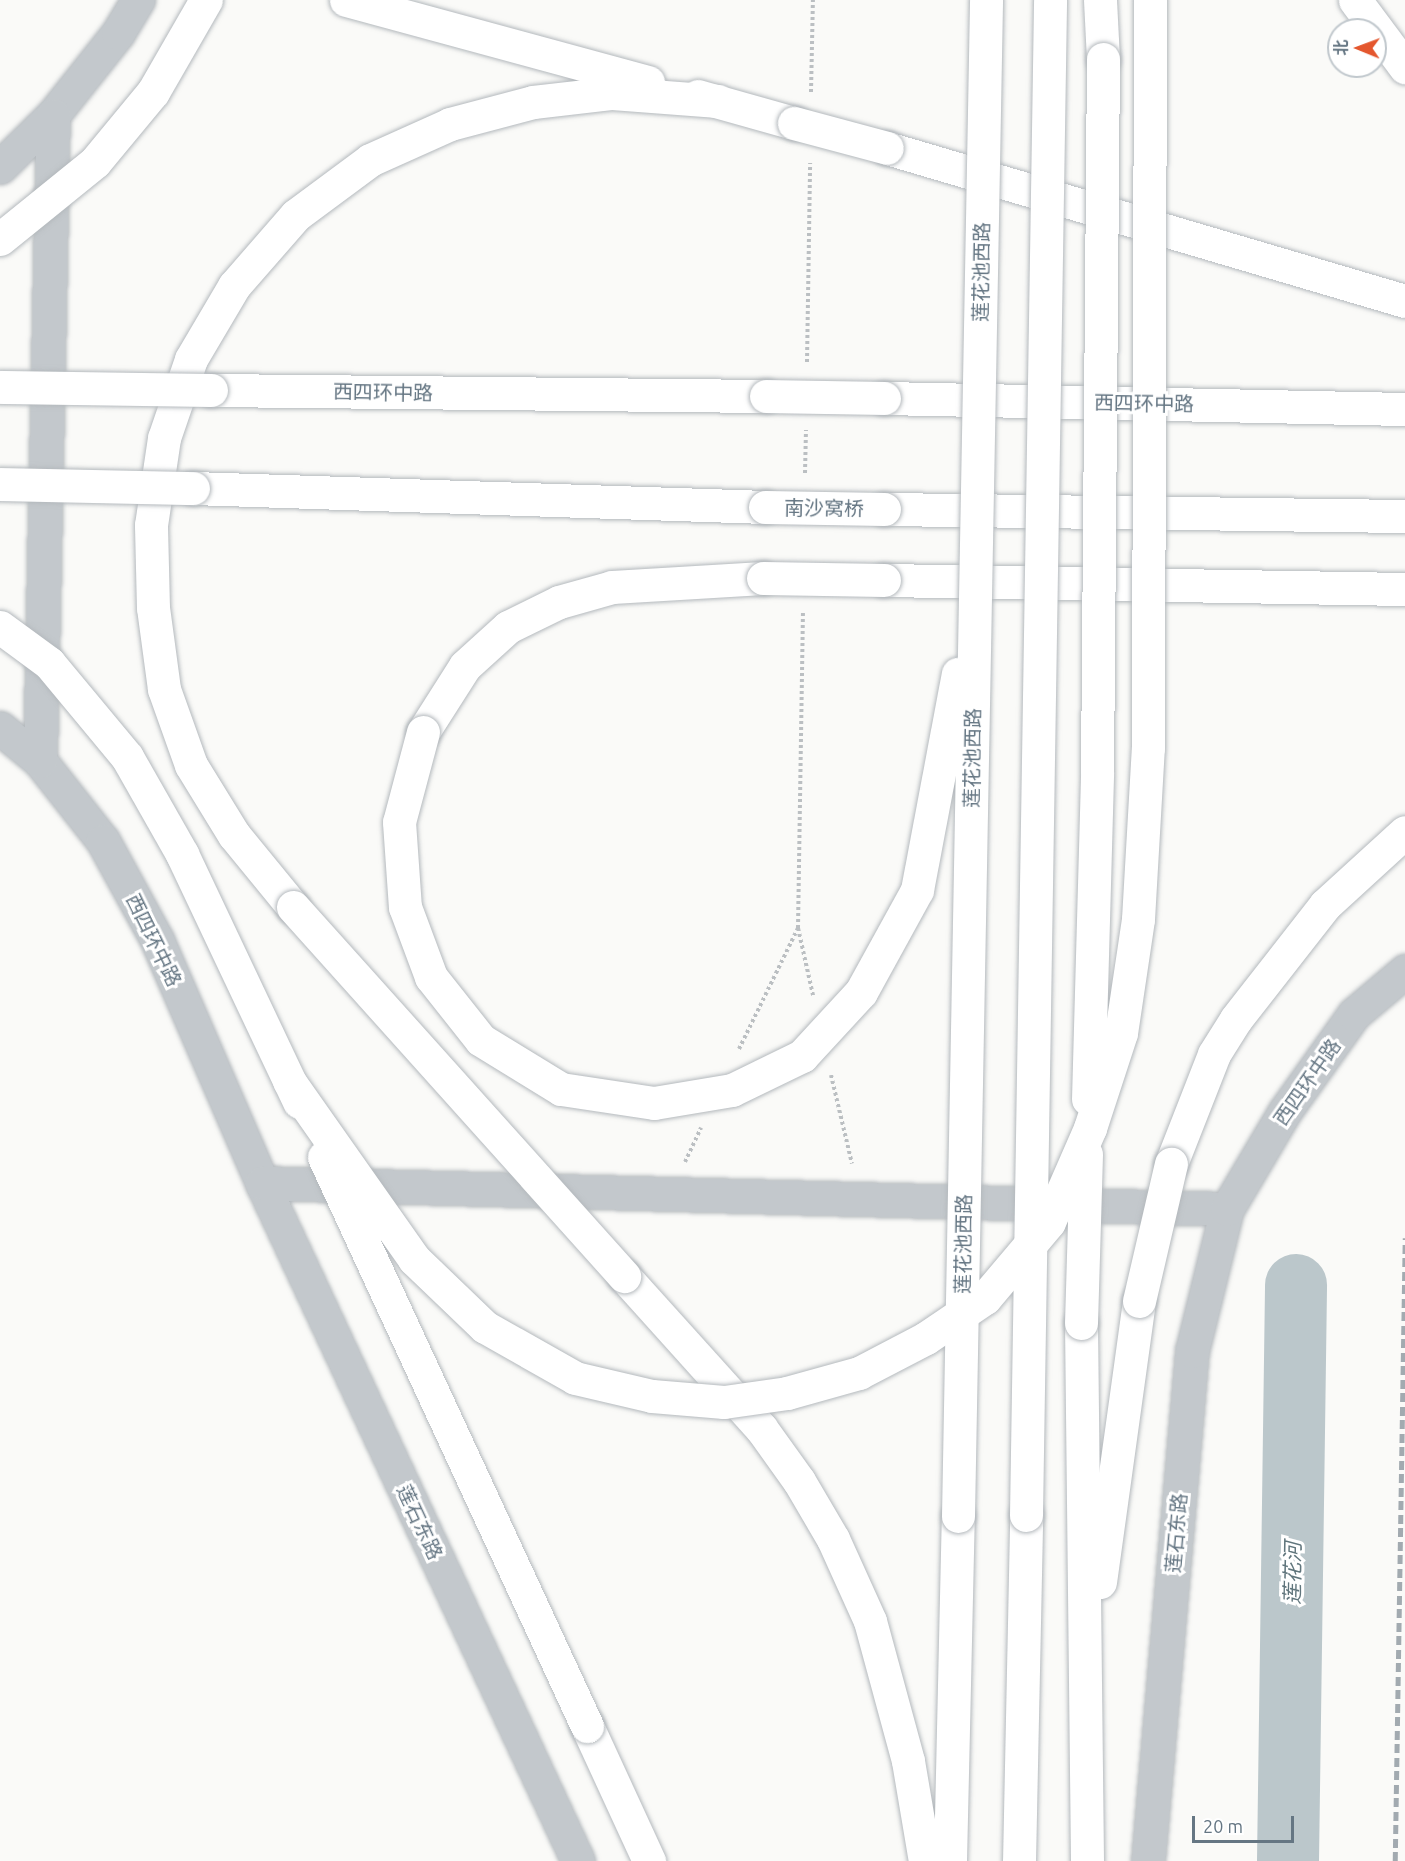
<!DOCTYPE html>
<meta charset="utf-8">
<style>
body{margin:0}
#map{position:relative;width:1405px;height:1861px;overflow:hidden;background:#fafaf8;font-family:Ubuntu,"Noto Sans SC",sans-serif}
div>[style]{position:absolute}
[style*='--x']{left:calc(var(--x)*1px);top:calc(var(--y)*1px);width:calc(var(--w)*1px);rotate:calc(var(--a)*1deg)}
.river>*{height:62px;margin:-31px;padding:0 31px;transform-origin:31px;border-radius:31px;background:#bbc7cb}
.path>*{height:4px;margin-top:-2px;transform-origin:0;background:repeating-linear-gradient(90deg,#bbbfc2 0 3px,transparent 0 6px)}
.roads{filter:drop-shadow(0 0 2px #b4b9bd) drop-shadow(0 0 2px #b4b9bd)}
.tertiary>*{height:33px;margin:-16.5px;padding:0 16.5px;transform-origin:16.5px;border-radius:16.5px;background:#c3c8cc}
.trunk>*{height:33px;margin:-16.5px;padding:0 16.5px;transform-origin:16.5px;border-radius:16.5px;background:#fff}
.rail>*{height:4.5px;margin-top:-2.25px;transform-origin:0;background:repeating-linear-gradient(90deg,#a2aab0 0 9px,transparent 0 13.5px)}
.bridges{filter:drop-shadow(0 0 2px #b4b9bd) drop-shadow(0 0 2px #b4b9bd)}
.trunk-bridge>*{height:33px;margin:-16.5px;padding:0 16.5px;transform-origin:16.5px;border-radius:16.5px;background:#fff}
span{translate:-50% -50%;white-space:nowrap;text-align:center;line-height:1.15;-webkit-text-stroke:6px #fff;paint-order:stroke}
.street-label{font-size:20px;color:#657683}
.water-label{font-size:21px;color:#60757c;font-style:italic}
.north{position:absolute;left:1327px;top:18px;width:60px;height:60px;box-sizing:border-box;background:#fff;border:2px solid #c1c8cd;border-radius:50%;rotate:271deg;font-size:16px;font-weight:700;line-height:24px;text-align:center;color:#657683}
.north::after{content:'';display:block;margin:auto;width:21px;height:27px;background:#e4572e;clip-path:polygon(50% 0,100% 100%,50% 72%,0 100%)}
.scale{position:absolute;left:1192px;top:1816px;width:102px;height:27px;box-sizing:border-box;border:3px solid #657683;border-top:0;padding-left:8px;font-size:18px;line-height:21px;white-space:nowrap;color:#657683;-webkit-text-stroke:4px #fff;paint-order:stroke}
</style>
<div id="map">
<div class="river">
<i style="--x:1288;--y:1861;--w:576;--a:-89.2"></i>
</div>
<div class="path">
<i style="--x:811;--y:92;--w:92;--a:-88.8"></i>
<i style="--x:807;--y:362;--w:199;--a:-89.1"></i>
<i style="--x:805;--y:473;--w:43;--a:-88.7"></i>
<i style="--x:798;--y:928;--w:315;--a:-89.1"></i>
<i style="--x:739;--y:1049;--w:135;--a:-64"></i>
<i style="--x:798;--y:928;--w:69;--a:77.4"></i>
<i style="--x:831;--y:1075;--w:91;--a:76.7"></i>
<i style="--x:685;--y:1162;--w:38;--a:-65"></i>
</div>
<div class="roads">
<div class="tertiary">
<i style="--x:0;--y:167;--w:74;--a:-44.5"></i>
<i style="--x:53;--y:115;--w:105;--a:-51.6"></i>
<i style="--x:118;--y:33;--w:39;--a:-59"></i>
<i style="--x:0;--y:728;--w:52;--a:39.5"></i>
<i style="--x:40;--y:761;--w:102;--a:51.8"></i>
<i style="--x:103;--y:841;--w:113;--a:61.4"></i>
<i style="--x:157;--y:940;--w:265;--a:66.6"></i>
<i style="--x:262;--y:1183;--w:748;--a:65.01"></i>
<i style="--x:40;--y:761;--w:646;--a:-88.85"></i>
<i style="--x:262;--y:1183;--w:965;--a:1.54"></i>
<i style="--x:1148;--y:1861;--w:512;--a:-85.07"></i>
<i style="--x:1192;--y:1351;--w:146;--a:-76.2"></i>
<i style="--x:1227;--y:1209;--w:114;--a:-59.4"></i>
<i style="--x:1285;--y:1111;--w:119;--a:-54.6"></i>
<i style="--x:1354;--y:1014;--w:67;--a:-40.1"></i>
</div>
<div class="trunk">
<i style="--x:346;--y:0;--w:313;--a:15.2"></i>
<i style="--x:1100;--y:0;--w:59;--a:87.1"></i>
<i style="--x:1355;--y:0;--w:84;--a:53.3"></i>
<i style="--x:698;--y:96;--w:100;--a:15.7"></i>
<i style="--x:887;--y:148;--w:540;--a:16.46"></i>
<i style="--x:211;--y:390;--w:555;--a:0.62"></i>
<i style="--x:884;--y:398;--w:521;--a:1.21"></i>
<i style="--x:193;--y:488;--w:572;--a:1.9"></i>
<i style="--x:884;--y:509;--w:521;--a:0.77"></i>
<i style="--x:884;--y:580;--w:521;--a:0.99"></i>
<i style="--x:423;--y:732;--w:78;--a:-57.5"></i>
<i style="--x:465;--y:666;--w:58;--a:-42.2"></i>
<i style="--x:508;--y:627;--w:57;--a:-26.1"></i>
<i style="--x:559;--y:602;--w:55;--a:-15.8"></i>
<i style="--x:612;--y:587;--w:151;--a:-3.4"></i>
<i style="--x:293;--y:907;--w:93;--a:-129.3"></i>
<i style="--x:234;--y:835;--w:82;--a:-121.6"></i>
<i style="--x:191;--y:765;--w:81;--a:-109.6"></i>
<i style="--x:164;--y:689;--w:82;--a:-97.7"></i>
<i style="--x:153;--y:608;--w:83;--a:-91.4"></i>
<i style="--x:151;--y:525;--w:88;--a:-81.5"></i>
<i style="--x:164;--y:438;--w:83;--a:-71.1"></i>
<i style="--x:191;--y:359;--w:85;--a:-59.5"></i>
<i style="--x:234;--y:286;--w:94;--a:-48.9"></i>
<i style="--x:296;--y:215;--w:92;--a:-36.6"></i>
<i style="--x:370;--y:160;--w:88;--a:-24.2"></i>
<i style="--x:450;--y:124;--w:86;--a:-14.8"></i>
<i style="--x:533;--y:102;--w:80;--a:-6.5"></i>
<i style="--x:612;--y:93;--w:106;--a:4.3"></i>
<i style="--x:1171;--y:1164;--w:118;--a:-68.6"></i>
<i style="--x:1214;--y:1054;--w:41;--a:-57.8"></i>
<i style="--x:1236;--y:1019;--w:145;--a:-52"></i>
<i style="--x:1325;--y:905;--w:108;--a:-42.4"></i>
<i style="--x:624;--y:1276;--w:205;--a:48"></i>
<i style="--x:761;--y:1428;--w:65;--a:54.4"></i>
<i style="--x:799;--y:1481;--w:67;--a:59.6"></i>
<i style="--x:833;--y:1539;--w:90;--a:65.7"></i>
<i style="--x:870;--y:1621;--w:145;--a:74.8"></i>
<i style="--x:908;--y:1761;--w:101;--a:80.4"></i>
<i style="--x:1081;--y:1323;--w:538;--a:89.36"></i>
<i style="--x:1100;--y:1582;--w:284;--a:-82.1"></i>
<i style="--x:587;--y:1726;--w:149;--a:65.3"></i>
<i style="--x:950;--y:1861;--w:345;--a:-88.7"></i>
<i style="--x:1019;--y:1861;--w:346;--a:-88.8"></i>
</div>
</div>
<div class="rail">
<i style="--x:1395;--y:1861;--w:623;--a:-89.08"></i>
</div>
<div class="bridges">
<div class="trunk-bridge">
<i style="--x:794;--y:123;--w:96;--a:15"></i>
<i style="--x:0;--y:239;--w:122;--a:-39"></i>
<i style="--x:95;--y:162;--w:91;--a:-50.4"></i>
<i style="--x:153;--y:92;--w:106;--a:-60.1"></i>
<i style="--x:0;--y:387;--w:211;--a:0.8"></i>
<i style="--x:766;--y:396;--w:118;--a:1"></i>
<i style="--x:0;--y:484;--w:193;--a:1.2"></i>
<i style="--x:765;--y:507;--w:119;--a:1"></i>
<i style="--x:763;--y:578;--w:121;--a:0.9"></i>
<i style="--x:0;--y:627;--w:61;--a:36.3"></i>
<i style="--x:49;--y:663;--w:122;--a:50.3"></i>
<i style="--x:127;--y:757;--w:112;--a:60.4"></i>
<i style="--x:182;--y:854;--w:274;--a:64.7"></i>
<i style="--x:423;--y:732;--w:93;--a:104.9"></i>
<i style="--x:399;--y:822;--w:85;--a:86"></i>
<i style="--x:405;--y:907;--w:75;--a:69.6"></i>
<i style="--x:431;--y:977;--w:80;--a:51.6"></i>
<i style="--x:481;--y:1040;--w:94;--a:31.5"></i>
<i style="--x:561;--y:1089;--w:94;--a:8.6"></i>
<i style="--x:654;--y:1103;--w:79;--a:-9.5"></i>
<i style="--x:732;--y:1090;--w:78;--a:-25.9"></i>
<i style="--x:802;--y:1056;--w:87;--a:-47.3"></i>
<i style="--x:861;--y:992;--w:116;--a:-61.2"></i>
<i style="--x:917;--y:890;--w:220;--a:-79.3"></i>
<i style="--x:293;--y:907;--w:496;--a:48.1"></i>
<i style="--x:289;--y:1081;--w:218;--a:54.9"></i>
<i style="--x:414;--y:1259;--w:98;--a:43.8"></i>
<i style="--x:485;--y:1327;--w:103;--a:29.5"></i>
<i style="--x:575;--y:1378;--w:79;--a:13.2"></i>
<i style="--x:652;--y:1396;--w:72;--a:4.8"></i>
<i style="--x:724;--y:1402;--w:64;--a:-8.1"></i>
<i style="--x:787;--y:1393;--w:75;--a:-15.5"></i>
<i style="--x:859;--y:1373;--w:76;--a:-27.6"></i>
<i style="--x:926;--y:1338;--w:71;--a:-34.1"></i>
<i style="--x:985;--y:1298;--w:99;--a:-49.9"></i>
<i style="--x:1049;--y:1222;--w:103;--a:-66.4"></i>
<i style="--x:1090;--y:1128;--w:100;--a:-71.9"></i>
<i style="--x:1121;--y:1033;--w:115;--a:-81.5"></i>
<i style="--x:1138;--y:919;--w:171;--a:-86.7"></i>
<i style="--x:1148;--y:748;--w:748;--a:-89.85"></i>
<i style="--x:1088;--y:1099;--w:327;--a:-88.4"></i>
<i style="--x:1097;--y:772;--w:713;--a:-89.52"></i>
<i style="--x:324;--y:1157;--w:627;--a:65.19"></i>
<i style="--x:1139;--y:1301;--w:141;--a:-76.9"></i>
<i style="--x:1081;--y:1323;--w:169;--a:-88.3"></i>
<i style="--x:1026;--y:1515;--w:1515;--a:-89.09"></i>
<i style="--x:958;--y:1516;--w:1516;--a:-88.94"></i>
</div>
</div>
<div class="street-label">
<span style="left:981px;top:272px;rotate:-89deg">莲花池西路</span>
<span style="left:383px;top:392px;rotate:1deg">西四环中路</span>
<span style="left:1144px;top:403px;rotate:1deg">西四环中路</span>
<span style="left:824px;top:508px;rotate:1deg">南沙窝桥</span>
<span style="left:972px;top:758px;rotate:-89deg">莲花池西路</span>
<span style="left:154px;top:940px;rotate:64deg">西四环中路</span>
<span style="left:1307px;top:1082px;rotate:-55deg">西四环中路</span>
<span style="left:963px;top:1244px;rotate:-89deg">莲花池西路</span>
<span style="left:420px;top:1522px;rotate:65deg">莲石东路</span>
<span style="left:1176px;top:1533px;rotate:-85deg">莲石东路</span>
</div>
<div class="water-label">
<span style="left:1292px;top:1573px;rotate:-89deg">莲花河</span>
</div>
<div class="north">北</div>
<div class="scale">20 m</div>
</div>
